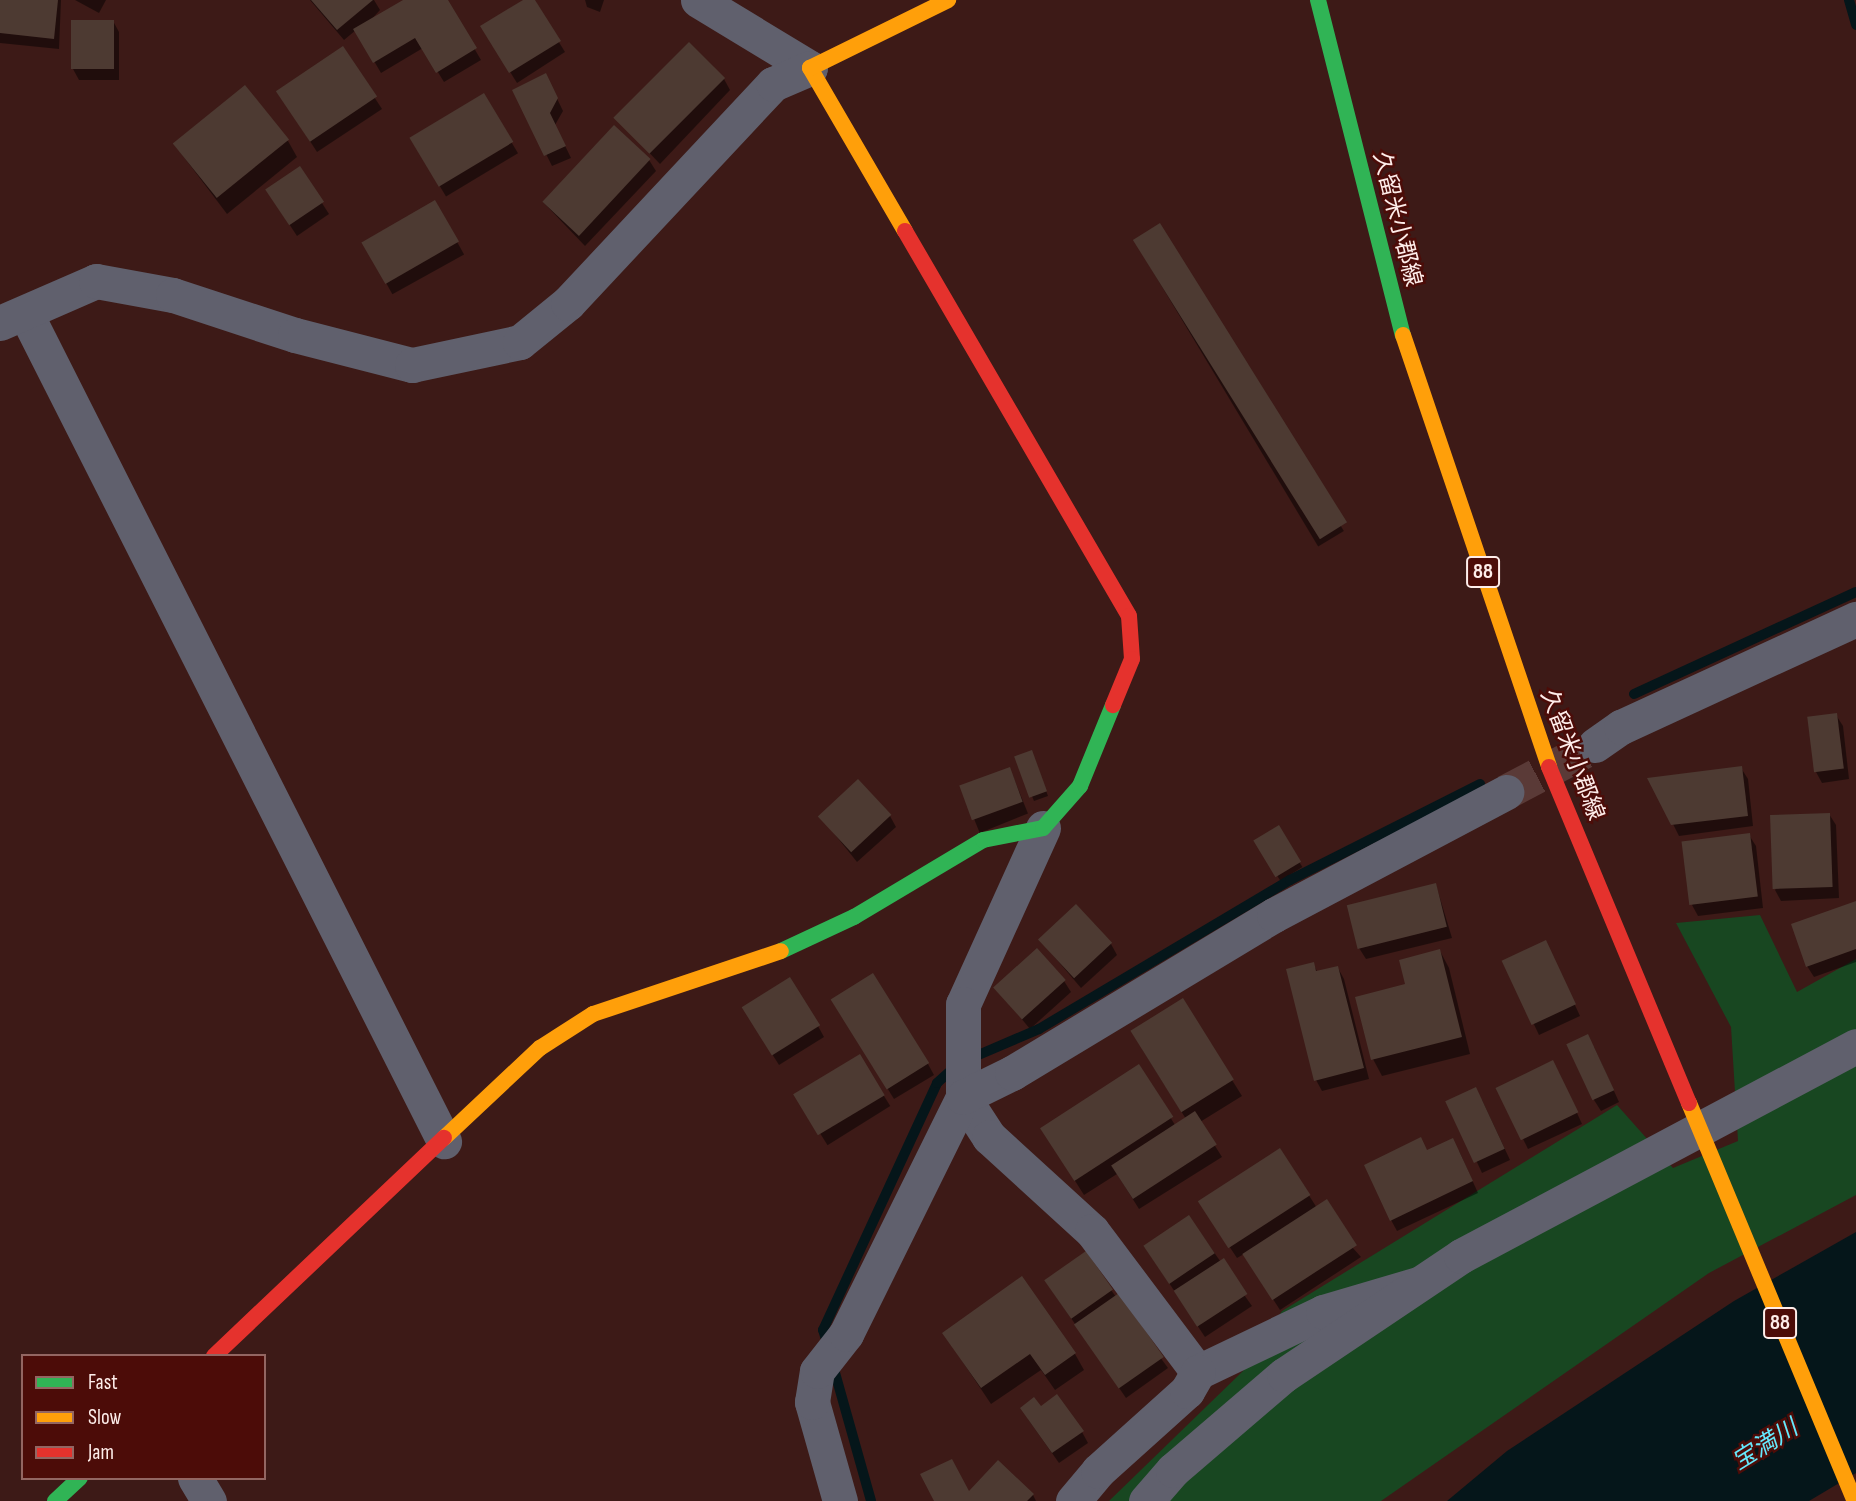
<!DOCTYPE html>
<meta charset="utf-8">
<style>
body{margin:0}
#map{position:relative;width:1856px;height:1501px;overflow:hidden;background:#3d1a17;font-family:"Sofia Sans Condensed","Noto Sans JP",sans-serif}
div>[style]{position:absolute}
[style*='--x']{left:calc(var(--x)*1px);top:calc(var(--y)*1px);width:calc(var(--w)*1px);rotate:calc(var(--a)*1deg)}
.green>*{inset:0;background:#184721}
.water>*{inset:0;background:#05161a}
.shadow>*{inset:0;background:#0007;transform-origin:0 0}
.stream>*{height:10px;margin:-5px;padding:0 5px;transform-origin:5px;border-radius:5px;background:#05161a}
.building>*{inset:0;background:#4d3a32;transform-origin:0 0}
.street-tunnel>*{height:35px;margin-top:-17.5px;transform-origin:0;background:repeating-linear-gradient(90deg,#5a3a37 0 35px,transparent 0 53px)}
.street>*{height:35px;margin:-17.5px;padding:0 17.5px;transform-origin:17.5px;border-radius:17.5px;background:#60606d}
.fast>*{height:16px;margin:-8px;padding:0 8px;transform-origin:8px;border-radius:8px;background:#30b455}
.slow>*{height:16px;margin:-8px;padding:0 8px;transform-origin:8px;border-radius:8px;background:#ff9f0a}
.jam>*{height:16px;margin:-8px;padding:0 8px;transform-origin:8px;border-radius:8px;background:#e5322d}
span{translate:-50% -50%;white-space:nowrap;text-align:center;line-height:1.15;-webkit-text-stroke:5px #4c0c08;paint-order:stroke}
.shield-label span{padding:2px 5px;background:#4c0c08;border:2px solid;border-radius:5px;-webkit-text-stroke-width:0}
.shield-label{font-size:21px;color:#feedea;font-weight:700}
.street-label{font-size:23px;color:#feedea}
.water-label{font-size:24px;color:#65eafe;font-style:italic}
.legend{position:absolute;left:21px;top:1354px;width:245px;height:126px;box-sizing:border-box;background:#4c0c08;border:2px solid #936662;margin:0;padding:9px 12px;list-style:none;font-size:21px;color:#feedea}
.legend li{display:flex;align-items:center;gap:14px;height:35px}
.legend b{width:35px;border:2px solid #936662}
</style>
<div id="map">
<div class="green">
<i style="clip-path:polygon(1760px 915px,1797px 992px,1856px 959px,1856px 1195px,1709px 1273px,1381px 1501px,1109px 1501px,1243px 1371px,1282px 1311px,1617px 1105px,1673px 1168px,1738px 1141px,1731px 1027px,1676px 923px)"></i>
</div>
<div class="water">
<i style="clip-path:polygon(1856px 1232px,1856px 1473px,1809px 1501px,1447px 1501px,1507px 1451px,1734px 1301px)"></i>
</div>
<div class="shadow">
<i style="clip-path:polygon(0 0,61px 0,59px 49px,0 43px)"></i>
<i style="clip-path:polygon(75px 0,106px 0,99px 13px)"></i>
<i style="clip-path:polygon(310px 0,374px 0,380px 10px,369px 22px,407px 0,446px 0,481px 60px,444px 82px,423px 48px,381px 73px,356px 30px,344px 40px)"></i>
<i style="clip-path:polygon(526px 0,533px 0,565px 52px,517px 83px,489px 38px)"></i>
<i style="clip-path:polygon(585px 0,604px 0,600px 12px,587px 7px)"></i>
<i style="clip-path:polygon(113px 21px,119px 32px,119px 80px,79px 80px,73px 69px)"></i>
<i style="clip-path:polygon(342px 48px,382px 109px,317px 152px,284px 101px)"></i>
<i style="clip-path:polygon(724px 79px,730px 90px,660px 164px,618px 120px)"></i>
<i style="clip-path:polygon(551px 86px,563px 111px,555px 125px,571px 158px,552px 166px,514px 90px)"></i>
<i style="left:483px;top:95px;width:68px;height:84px;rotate:59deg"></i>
<i style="clip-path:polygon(288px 141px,297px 157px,227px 214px,174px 144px)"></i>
<i style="clip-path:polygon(649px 160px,656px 171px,585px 246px,543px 202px)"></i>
<i style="clip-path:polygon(300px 169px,329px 214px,297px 236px,274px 201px)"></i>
<i style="left:435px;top:202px;width:60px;height:82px;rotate:61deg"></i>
<i style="left:1160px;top:225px;width:357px;height:30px;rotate:59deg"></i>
<i style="clip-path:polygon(1836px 715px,1843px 726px,1849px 779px,1822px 783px,1816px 772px,1809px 718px)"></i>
<i style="clip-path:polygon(1034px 757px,1048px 796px,1034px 801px,1016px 758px)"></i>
<i style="clip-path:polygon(1741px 768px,1748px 779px,1753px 826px,1679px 836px,1673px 824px)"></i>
<i style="left:1010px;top:769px;width:48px;height:52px;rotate:68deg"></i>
<i style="clip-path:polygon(1829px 814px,1836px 825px,1839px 898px,1781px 901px,1775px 890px)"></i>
<i style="clip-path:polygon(820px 816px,890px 816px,896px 827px,857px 862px)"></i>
<i style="left:1278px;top:828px;width:46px;height:26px;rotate:58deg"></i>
<i style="clip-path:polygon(1749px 835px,1756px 846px,1763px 908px,1698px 916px,1692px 905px)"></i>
<i style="clip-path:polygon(1436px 885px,1452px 938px,1366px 959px,1359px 948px)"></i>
<i style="clip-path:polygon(1856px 903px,1856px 962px,1814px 977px,1807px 966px)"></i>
<i style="clip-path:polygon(1040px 940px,1111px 944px,1117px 955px,1081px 988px)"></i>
<i style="clip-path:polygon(1440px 951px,1449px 968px,1470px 1054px,1382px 1076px,1373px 1059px,1407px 986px)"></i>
<i style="clip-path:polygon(1551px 953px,1580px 1016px,1539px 1035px,1504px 961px)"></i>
<i style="clip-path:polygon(1313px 964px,1318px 973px,1338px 968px,1344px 979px,1369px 1079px,1322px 1091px,1316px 1080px)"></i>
<i style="clip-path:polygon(1064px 981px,1071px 992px,1030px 1029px,996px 988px)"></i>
<i style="clip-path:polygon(839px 1010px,928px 1064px,934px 1075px,894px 1099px)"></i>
<i style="clip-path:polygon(750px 1019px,818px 1026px,824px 1037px,779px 1065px)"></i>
<i style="clip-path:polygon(1594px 1047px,1619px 1102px,1601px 1111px,1594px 1100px)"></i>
<i style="clip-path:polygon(1142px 1049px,1232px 1080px,1242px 1096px,1200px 1122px,1222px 1157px,1139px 1209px,1117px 1174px,1084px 1195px,1051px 1143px,1139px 1066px,1175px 1125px,1186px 1119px)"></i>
<i style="left:859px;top:1056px;width:59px;height:74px;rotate:58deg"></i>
<i style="clip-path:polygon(1559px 1073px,1582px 1124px,1528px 1149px,1498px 1088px)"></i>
<i style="clip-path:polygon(1482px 1100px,1510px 1160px,1482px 1173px,1449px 1102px)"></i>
<i style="clip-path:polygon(1280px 1150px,1317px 1208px,1361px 1257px,1280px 1310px,1244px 1254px,1237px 1258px,1207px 1213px)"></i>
<i style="clip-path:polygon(1459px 1151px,1478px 1193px,1397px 1231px,1391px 1220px,1427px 1152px)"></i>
<i style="clip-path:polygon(1189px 1217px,1252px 1306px,1205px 1337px,1151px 1256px)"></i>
<i style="clip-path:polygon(1111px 1290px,1168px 1368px,1126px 1398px,1053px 1292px)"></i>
<i style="clip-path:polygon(944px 1334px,1075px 1354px,1084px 1370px,1055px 1390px,1041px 1370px,991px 1404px)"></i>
<i style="clip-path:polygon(1028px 1419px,1082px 1432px,1088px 1443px,1059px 1463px)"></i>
<i style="clip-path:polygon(969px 1494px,1033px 1495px,1036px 1501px,936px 1501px)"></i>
</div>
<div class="stream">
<i style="--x:1849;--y:0;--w:26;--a:74"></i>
<i style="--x:1634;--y:694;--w:244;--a:-24.7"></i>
<i style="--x:969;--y:1059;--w:76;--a:-23.2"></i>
<i style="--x:1039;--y:1029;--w:292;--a:-30.7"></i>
<i style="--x:1290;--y:880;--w:213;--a:-26.8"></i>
<i style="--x:828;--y:1346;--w:17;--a:-107"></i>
<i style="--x:823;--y:1330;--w:272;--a:-65.2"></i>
<i style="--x:937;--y:1083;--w:24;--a:-42"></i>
<i style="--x:832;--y:1362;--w:144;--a:74.3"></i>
</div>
<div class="building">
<i style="clip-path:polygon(0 0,58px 0,54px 39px,0 33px)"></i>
<i style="clip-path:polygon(311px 0,373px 0,337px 30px)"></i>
<i style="clip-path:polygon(403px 0,448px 0,477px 48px,436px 73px,415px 38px,373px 63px,353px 29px)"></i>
<i style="clip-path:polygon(523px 0,535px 0,561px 41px,509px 73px,480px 26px)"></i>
<i style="left:71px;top:20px;width:43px;height:49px"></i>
<i style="left:689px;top:42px;width:51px;height:107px;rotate:45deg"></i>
<i style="left:343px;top:46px;width:61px;height:81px;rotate:56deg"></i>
<i style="clip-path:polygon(546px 73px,558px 98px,550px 113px,566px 146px,544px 156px,512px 90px)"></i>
<i style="left:245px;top:85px;width:70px;height:93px;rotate:51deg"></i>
<i style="left:484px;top:93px;width:57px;height:87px;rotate:59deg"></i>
<i style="left:614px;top:125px;width:50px;height:105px;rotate:43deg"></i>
<i style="left:300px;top:166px;width:43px;height:42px;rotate:56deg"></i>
<i style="left:435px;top:200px;width:48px;height:85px;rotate:60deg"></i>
<i style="left:1160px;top:223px;width:353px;height:32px;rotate:58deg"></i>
<i style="left:1837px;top:713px;width:56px;height:30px;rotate:83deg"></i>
<i style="left:1032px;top:750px;width:44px;height:19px;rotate:70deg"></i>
<i style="clip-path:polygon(1742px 766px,1748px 816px,1671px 825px,1647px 778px)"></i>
<i style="left:1010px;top:767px;width:37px;height:54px;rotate:70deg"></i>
<i style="left:858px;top:779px;width:49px;height:55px;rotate:47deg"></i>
<i style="left:1830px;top:813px;width:74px;height:60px;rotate:88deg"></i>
<i style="left:1279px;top:825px;width:43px;height:30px;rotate:59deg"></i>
<i style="left:1750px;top:833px;width:64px;height:69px;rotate:83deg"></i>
<i style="left:1436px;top:883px;width:45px;height:92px;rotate:76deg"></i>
<i style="clip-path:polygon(1856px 901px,1856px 949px,1806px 967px,1791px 924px)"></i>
<i style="left:1076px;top:904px;width:53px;height:52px;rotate:47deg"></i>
<i style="left:1546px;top:940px;width:71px;height:49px;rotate:65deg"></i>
<i style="left:1037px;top:948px;width:43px;height:59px;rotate:48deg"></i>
<i style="clip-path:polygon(1440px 949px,1462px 1037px,1371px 1060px,1355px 997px,1405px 984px,1399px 960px)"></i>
<i style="clip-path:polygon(1314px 962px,1316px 971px,1338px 966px,1364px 1068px,1314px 1081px,1286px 969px)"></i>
<i style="left:873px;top:973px;width:106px;height:50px;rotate:58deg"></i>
<i style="left:790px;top:977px;width:57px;height:57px;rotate:58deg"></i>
<i style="left:1183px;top:998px;width:96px;height:62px;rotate:58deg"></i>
<i style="left:1588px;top:1034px;width:62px;height:24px;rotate:65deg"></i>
<i style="left:860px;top:1054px;width:48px;height:78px;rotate:59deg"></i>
<i style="left:1553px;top:1060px;width:58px;height:64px;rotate:64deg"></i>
<i style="left:1139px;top:1064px;width:63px;height:118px;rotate:57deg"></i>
<i style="left:1476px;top:1087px;width:68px;height:34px;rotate:65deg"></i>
<i style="left:1195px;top:1111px;width:40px;height:100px;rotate:57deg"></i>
<i style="clip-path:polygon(1421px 1137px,1427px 1150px,1453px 1138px,1473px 1181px,1390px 1221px,1364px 1165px)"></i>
<i style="left:1280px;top:1148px;width:56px;height:98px;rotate:57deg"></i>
<i style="left:1327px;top:1199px;width:55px;height:101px;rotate:57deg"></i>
<i style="left:1189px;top:1215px;width:46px;height:55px;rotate:56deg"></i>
<i style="left:1086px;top:1251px;width:47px;height:51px;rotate:55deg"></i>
<i style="left:1224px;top:1258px;width:43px;height:60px;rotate:57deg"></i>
<i style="clip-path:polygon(1022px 1276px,1076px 1353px,1045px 1375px,1030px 1354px,981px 1388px,942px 1333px)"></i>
<i style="left:1119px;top:1293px;width:78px;height:55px;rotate:55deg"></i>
<i style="clip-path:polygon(1057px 1394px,1084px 1431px,1052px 1453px,1020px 1408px,1034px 1397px,1041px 1406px)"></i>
<i style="clip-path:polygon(952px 1459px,969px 1491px,998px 1460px,1034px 1494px,1027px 1501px,934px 1501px,920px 1474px)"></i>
</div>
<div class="street-tunnel">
<i style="--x:1506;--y:792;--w:101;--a:-27.8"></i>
</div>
<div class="street">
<i style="--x:698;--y:0;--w:131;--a:31.3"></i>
<i style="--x:26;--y:314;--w:927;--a:63.19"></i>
<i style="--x:0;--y:323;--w:105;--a:-23.6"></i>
<i style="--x:96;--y:281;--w:78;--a:10.3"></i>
<i style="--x:173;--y:295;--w:128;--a:18.2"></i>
<i style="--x:295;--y:335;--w:121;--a:14.4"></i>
<i style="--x:412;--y:365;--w:110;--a:-12"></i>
<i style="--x:520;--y:342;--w:62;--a:-39.1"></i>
<i style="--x:568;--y:303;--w:300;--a:-46.9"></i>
<i style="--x:773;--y:84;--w:40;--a:-23.4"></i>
<i style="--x:1595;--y:745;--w:32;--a:-35"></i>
<i style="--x:1621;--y:727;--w:259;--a:-24.7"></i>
<i style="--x:1043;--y:828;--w:193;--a:114.4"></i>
<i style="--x:963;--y:1004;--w:93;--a:90"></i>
<i style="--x:963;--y:1097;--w:48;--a:57"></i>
<i style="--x:989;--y:1137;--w:139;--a:42.4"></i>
<i style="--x:1092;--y:1231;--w:176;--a:53.1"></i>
<i style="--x:1198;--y:1372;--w:139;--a:-25.6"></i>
<i style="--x:1323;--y:1312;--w:99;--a:-16.4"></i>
<i style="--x:195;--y:1478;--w:27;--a:59"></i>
<i style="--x:840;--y:1501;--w:103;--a:-105.8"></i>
<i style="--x:812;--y:1402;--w:31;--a:-81"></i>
<i style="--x:817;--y:1371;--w:47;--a:-51.9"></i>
<i style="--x:846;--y:1334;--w:264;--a:-63.7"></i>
<i style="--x:963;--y:1097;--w:55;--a:-26.1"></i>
<i style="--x:1012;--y:1073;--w:306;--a:-31.1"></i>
<i style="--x:1274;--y:915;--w:263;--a:-27.9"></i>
<i style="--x:1073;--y:1501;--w:39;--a:-50"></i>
<i style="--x:1098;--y:1471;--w:120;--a:-42"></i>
<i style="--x:1187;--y:1391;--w:22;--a:-60"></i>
<i style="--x:1146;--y:1501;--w:41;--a:-48.9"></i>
<i style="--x:1173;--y:1470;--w:146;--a:-40.6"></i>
<i style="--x:1284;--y:1375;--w:213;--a:-33.9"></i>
<i style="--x:1461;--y:1256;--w:447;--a:-28"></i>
</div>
<div class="fast">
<i style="--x:1318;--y:0;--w:346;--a:75.8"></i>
<i style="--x:781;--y:951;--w:81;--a:-25"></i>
<i style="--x:854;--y:917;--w:150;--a:-30.8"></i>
<i style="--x:983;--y:840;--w:61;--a:-11.3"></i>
<i style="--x:1043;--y:828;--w:56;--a:-48.6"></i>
<i style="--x:1080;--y:786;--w:87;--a:-67.8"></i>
<i style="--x:55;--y:1501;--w:34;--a:-43"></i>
</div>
<div class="slow">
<i style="--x:905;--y:231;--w:189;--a:-120.2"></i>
<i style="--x:810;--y:68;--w:154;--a:-26.2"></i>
<i style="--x:1403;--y:335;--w:456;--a:71.3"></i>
<i style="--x:1689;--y:1103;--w:431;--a:67.4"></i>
<i style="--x:444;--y:1138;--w:132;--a:-43.2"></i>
<i style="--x:540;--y:1048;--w:63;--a:-32.7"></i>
<i style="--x:593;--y:1014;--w:198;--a:-18.5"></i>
</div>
<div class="jam">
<i style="--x:905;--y:231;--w:445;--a:59.8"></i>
<i style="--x:1129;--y:616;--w:43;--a:86"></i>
<i style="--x:1132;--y:659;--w:50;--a:112.4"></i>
<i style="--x:1549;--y:767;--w:364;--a:67.4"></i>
<i style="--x:214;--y:1356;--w:317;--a:-43.5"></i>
</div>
<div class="shield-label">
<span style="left:1483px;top:572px">88</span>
<span style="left:1780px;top:1323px">88</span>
</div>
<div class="street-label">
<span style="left:1397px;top:219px;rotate:76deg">久留米小郡線</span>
<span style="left:1572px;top:755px;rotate:69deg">久留米小郡線</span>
</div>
<div class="water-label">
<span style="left:1765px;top:1445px;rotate:-32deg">宝満川</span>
</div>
<ul class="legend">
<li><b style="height:9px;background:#30b455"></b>Fast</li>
<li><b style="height:9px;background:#ff9f0a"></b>Slow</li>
<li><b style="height:9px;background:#e5322d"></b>Jam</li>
</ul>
</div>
